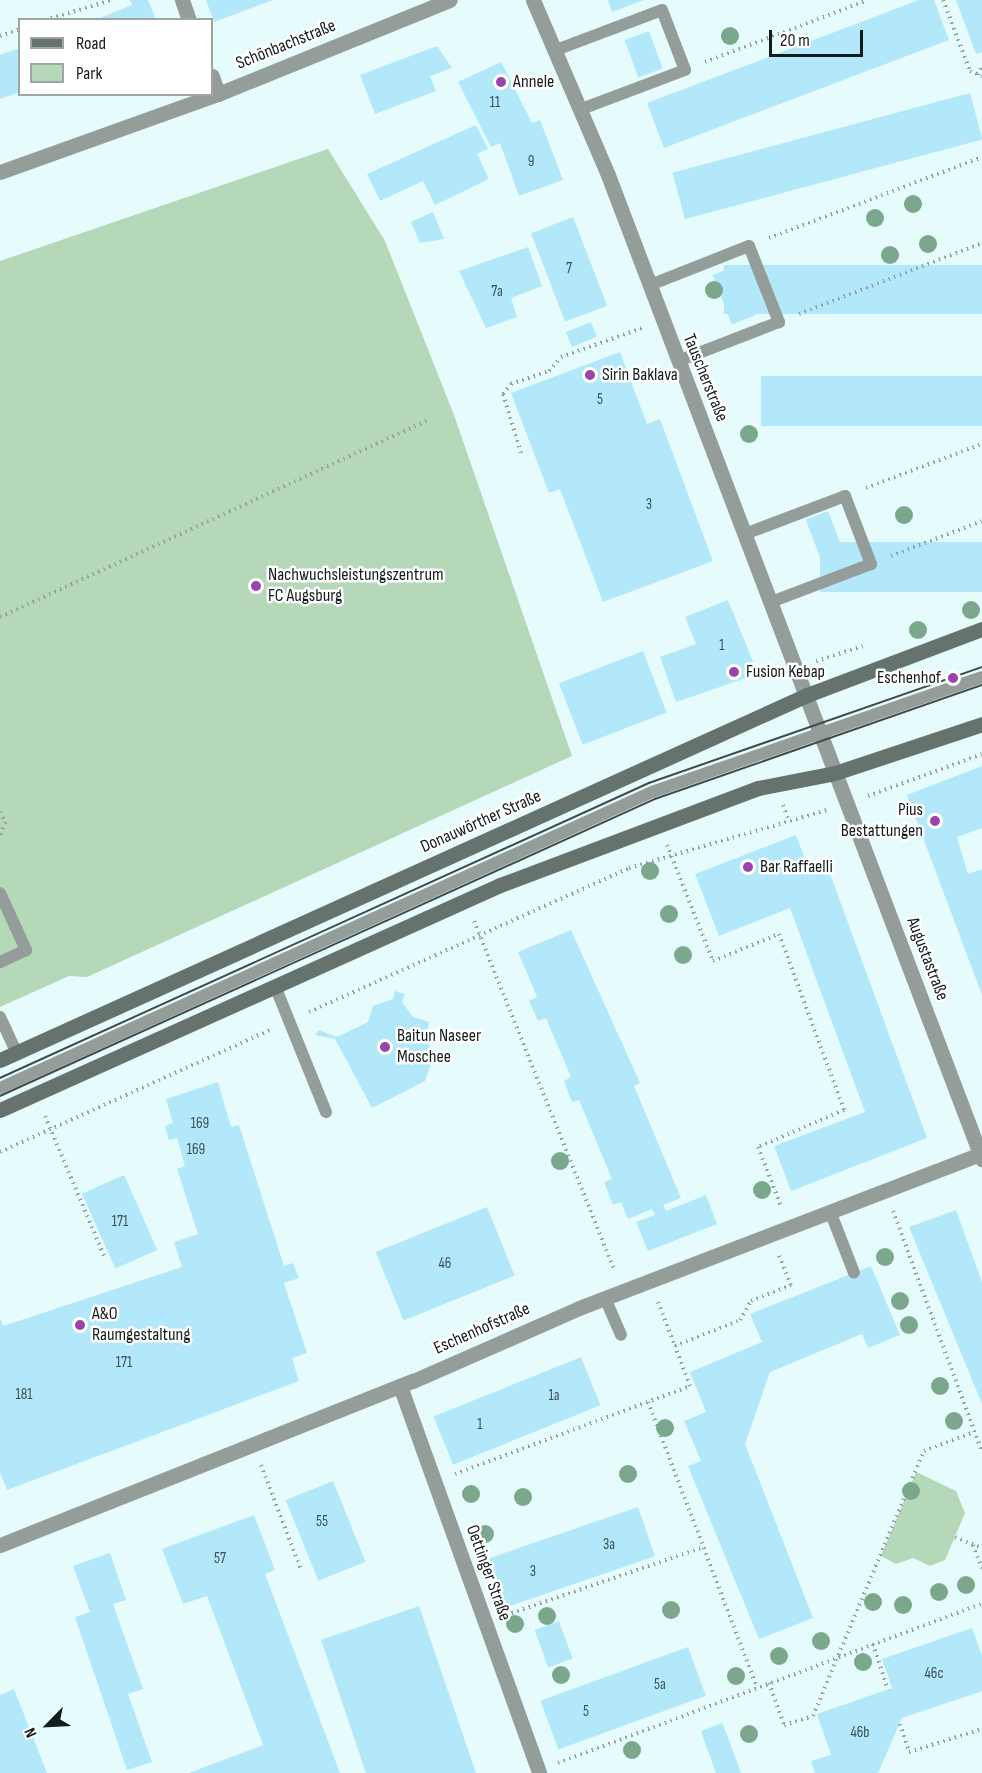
<!DOCTYPE html>
<meta charset="utf-8">
<style>
body{margin:0}
#map{position:relative;width:982px;height:1773px;overflow:hidden;background:#e6fcfc;font-family:"Sofia Sans Condensed",sans-serif}
div>[style]{position:absolute}
[style*='--x']{left:calc(var(--x)*1px);top:calc(var(--y)*1px);width:calc(var(--w)*1px);rotate:calc(var(--a)*1deg)}
.green>*{inset:0;background:#b5d8b8}
.building>*{inset:0;background:#b3e8fa;transform-origin:0 0}
.path>*{height:4px;margin-top:-2px;transform-origin:0;background:repeating-linear-gradient(90deg,#92a2a2 0 1.5px,transparent 0 6px)}
.lane>*{height:12px;margin:-6px;padding:0 6px;transform-origin:6px;border-radius:6px;background:#949d9a}
.street>*{height:15px;margin:-7.5px;padding:0 7.5px;transform-origin:7.5px;border-radius:7.5px;background:#949d9a}
.secondary>*{height:15px;margin:-7.5px;padding:0 7.5px;transform-origin:7.5px;border-radius:7.5px;background:#66726d}
.tram>*{height:1.5px;margin:-0.75px;padding:0 0.75px;transform-origin:0.75px;border-radius:0.75px;background:#404b4b}
.trees>*{width:18px;height:18px;margin:-9px;border-radius:50%;background:#7ba88c}
.dots>*{width:16px;height:16px;translate:-50% -50%;box-sizing:border-box;border:3px solid #fff;border-radius:50%}
span{translate:-50% -50%;white-space:nowrap;text-align:center;line-height:1.15;-webkit-text-stroke:5px #fff;paint-order:stroke}
.number-label{font-size:15px;color:#3c4f54}
.number-label span{-webkit-text-stroke-width:0}
.street-label{font-size:18px;color:#141c1c}
.poi-label{font-size:18px;color:#141c1c}
.left{translate:0 -50%;text-align:left}
.right{translate:-100% -50%;text-align:right}
.legend{position:absolute;left:18px;top:18px;width:195px;height:78px;box-sizing:border-box;background:#fff;border:2px solid #a1a4a4;margin:0;padding:8px 10px;list-style:none;font-size:18px;color:#141c1c}
.legend li{display:flex;align-items:center;gap:12px;height:30px}
.legend b{width:30px;border:2px solid #a1a4a4}
.north{position:absolute;left:18px;top:1695px;width:60px;height:60px;-webkit-text-stroke:4px #fff;paint-order:stroke;rotate:246deg;font-size:16px;font-weight:700;line-height:24px;text-align:center;color:#141c1c}
.north::after{content:'';display:block;margin:auto;width:21px;height:27px;background:#141c1c;clip-path:polygon(50% 0,100% 100%,50% 72%,0 100%)}
.scale{position:absolute;left:769px;top:30px;width:94px;height:27px;box-sizing:border-box;border:3px solid #141c1c;border-top:0;padding-left:8px;font-size:18px;line-height:21px;white-space:nowrap;color:#141c1c;-webkit-text-stroke:4px #fff;paint-order:stroke}
</style>
<div id="map">
<div class="green">
<i style="clip-path:polygon(328px 149px,385px 241px,454px 415px,572px 756px,87px 977px,69px 976px,0 1007px,0 261px)"></i>
<i style="clip-path:polygon(916px 1472px,956px 1491px,965px 1513px,945px 1560px,930px 1566px,913px 1558px,896px 1564px,881px 1556px)"></i>
</div>
<div class="building">
<i style="clip-path:polygon(130px 0,148px 0,156px 20px,95px 20px,132px 5px)"></i>
<i style="clip-path:polygon(206px 0,273px 0,214px 22px)"></i>
<i style="clip-path:polygon(608px 0,644px 0,612px 12px)"></i>
<i style="clip-path:polygon(919px 0,934px 0,949px 40px,664px 148px,647px 103px)"></i>
<i style="clip-path:polygon(956px 0,982px 0,982px 52px,976px 54px)"></i>
<i style="left:649px;top:31px;width:40px;height:26px;rotate:70deg"></i>
<i style="clip-path:polygon(437px 46px,452px 68px,430px 76px,436px 91px,375px 114px,360px 75px)"></i>
<i style="clip-path:polygon(20px 48px,20px 92px,0 99px,0 55px)"></i>
<i style="clip-path:polygon(501px 62px,532px 123px,540px 120px,563px 180px,519px 196px,500px 143px,491px 147px,458px 82px)"></i>
<i style="left:970px;top:93px;width:48px;height:308px;rotate:75deg"></i>
<i style="clip-path:polygon(476px 125px,488px 149px,477px 154px,489px 179px,435px 205px,423px 181px,380px 201px,367px 174px)"></i>
<i style="clip-path:polygon(433px 212px,444px 239px,420px 243px,411px 222px)"></i>
<i style="left:573px;top:217px;width:95px;height:45px;rotate:69deg"></i>
<i style="clip-path:polygon(528px 247px,542px 286px,511px 298px,517px 317px,486px 328px,459px 271px)"></i>
<i style="left:982px;top:265px;width:49px;height:258px;rotate:90deg"></i>
<i style="left:736px;top:266px;width:53px;height:25px;rotate:69deg"></i>
<i style="left:591px;top:322px;width:16px;height:27px;rotate:68deg"></i>
<i style="clip-path:polygon(620px 352px,647px 424px,660px 419px,713px 561px,603px 602px,560px 489px,549px 493px,511px 393px)"></i>
<i style="left:982px;top:376px;width:50px;height:221px;rotate:90deg"></i>
<i style="left:828px;top:511px;width:53px;height:24px;rotate:69deg"></i>
<i style="left:982px;top:542px;width:50px;height:162px;rotate:90deg"></i>
<i style="clip-path:polygon(728px 600px,758px 674px,676px 702px,660px 657px,696px 644px,685px 617px)"></i>
<i style="left:643px;top:651px;width:66px;height:90px;rotate:69deg"></i>
<i style="clip-path:polygon(982px 766px,982px 828px,957px 837px,968px 874px,982px 869px,982px 995px,907px 795px)"></i>
<i style="clip-path:polygon(796px 835px,808px 867px,825px 860px,927px 1138px,791px 1191px,774px 1146px,865px 1112px,790px 908px,719px 936px,695px 874px)"></i>
<i style="clip-path:polygon(571px 930px,640px 1083px,634px 1086px,681px 1198px,663px 1205px,666px 1211px,706px 1195px,717px 1224px,648px 1251px,636px 1222px,655px 1215px,652px 1209px,628px 1219px,621px 1202px,613px 1205px,604px 1182px,612px 1179px,579px 1100px,572px 1102px,564px 1081px,571px 1077px,546px 1018px,538px 1021px,529px 1001px,537px 997px,518px 952px)"></i>
<i style="clip-path:polygon(395px 991px,405px 994px,402px 1002px,413px 1017px,429px 1022px,426px 1039px,434px 1054px,425px 1081px,372px 1108px,335px 1039px,315px 1035px,319px 1030px,337px 1037px,368px 1022px,373px 1006px,393px 999px)"></i>
<i style="clip-path:polygon(218px 1082px,231px 1127px,239px 1125px,284px 1266px,293px 1263px,299px 1278px,284px 1283px,307px 1353px,292px 1358px,299px 1381px,7px 1490px,0 1472px,0 1318px,3px 1326px,182px 1267px,174px 1242px,198px 1234px,177px 1169px,185px 1166px,177px 1138px,169px 1140px,165px 1126px,173px 1123px,166px 1099px)"></i>
<i style="left:124px;top:1175px;width:82px;height:46px;rotate:66deg"></i>
<i style="left:487px;top:1207px;width:74px;height:120px;rotate:68deg"></i>
<i style="clip-path:polygon(956px 1210px,982px 1282px,982px 1404px,909px 1227px)"></i>
<i style="clip-path:polygon(871px 1266px,900px 1335px,868px 1348px,862px 1334px,770px 1372px,745px 1444px,813px 1618px,759px 1639px,688px 1466px,701px 1461px,684px 1421px,706px 1412px,690px 1372px,762px 1342px,750px 1314px)"></i>
<i style="left:581px;top:1357px;width:52px;height:159px;rotate:68deg"></i>
<i style="left:333px;top:1481px;width:87px;height:51px;rotate:68deg"></i>
<i style="left:638px;top:1507px;width:52px;height:161px;rotate:71deg"></i>
<i style="clip-path:polygon(254px 1515px,275px 1570px,265px 1574px,340px 1773px,189px 1773px,263px 1745px,207px 1596px,183px 1604px,162px 1549px)"></i>
<i style="clip-path:polygon(110px 1553px,126px 1600px,113px 1604px,143px 1689px,128px 1694px,152px 1762px,127px 1770px,75px 1617px,90px 1612px,73px 1566px)"></i>
<i style="clip-path:polygon(419px 1606px,476px 1773px,366px 1773px,321px 1640px)"></i>
<i style="left:559px;top:1621px;width:40px;height:26px;rotate:70deg"></i>
<i style="clip-path:polygon(972px 1628px,982px 1656px,982px 1691px,902px 1718px,878px 1773px,815px 1773px,811px 1761px,831px 1755px,817px 1714px,892px 1688px,882px 1659px)"></i>
<i style="left:688px;top:1647px;width:52px;height:157px;rotate:70deg"></i>
<i style="clip-path:polygon(14px 1689px,47px 1773px,0 1773px,0 1695px)"></i>
<i style="clip-path:polygon(722px 1723px,727px 1735px,741px 1773px,716px 1773px,705px 1743px,701px 1731px)"></i>
</div>
<div class="path">
<i style="--x:943;--y:0;--w:76;--a:69.2"></i>
<i style="--x:970;--y:71;--w:13;--a:23"></i>
<i style="--x:45;--y:20;--w:70;--a:-16.6"></i>
<i style="--x:0;--y:36;--w:21;--a:-19"></i>
<i style="--x:705;--y:62;--w:174;--a:-20.8"></i>
<i style="--x:978;--y:75;--w:11;--a:-68"></i>
<i style="--x:769;--y:238;--w:228;--a:-20.8"></i>
<i style="--x:799;--y:314;--w:196;--a:-21.2"></i>
<i style="--x:521;--y:453;--w:62;--a:-107"></i>
<i style="--x:503;--y:394;--w:13;--a:-51"></i>
<i style="--x:511;--y:384;--w:40;--a:-18.9"></i>
<i style="--x:549;--y:371;--w:18;--a:-49"></i>
<i style="--x:561;--y:357;--w:86;--a:-19.7"></i>
<i style="--x:866;--y:488;--w:124;--a:-20.8"></i>
<i style="--x:891;--y:556;--w:97;--a:-21"></i>
<i style="--x:0;--y:617;--w:471;--a:-24.7"></i>
<i style="--x:816;--y:661;--w:49;--a:-17.7"></i>
<i style="--x:868;--y:796;--w:121;--a:-20.2"></i>
<i style="--x:783;--y:805;--w:17;--a:69"></i>
<i style="--x:0;--y:812;--w:11;--a:63"></i>
<i style="--x:5;--y:822;--w:16;--a:108"></i>
<i style="--x:667;--y:845;--w:125;--a:68.4"></i>
<i style="--x:713;--y:961;--w:71;--a:-22.2"></i>
<i style="--x:779;--y:934;--w:188;--a:69.7"></i>
<i style="--x:844;--y:1110;--w:94;--a:156.7"></i>
<i style="--x:758;--y:1147;--w:63;--a:68.7"></i>
<i style="--x:474;--y:921;--w:377;--a:68.1"></i>
<i style="--x:309;--y:1012;--w:351;--a:-24.2"></i>
<i style="--x:629;--y:868;--w:206;--a:-16.3"></i>
<i style="--x:45;--y:1116;--w:154;--a:67.1"></i>
<i style="--x:0;--y:1152;--w:296;--a:-24.3"></i>
<i style="--x:893;--y:1211;--w:257;--a:69.7"></i>
<i style="--x:658;--y:1302;--w:47;--a:68.9"></i>
<i style="--x:648;--y:1402;--w:305;--a:69.1"></i>
<i style="--x:261;--y:1465;--w:112;--a:69.1"></i>
<i style="--x:455;--y:1474;--w:251;--a:-20.5"></i>
<i style="--x:690;--y:1386;--w:43;--a:-110.6"></i>
<i style="--x:675;--y:1346;--w:70;--a:-21.8"></i>
<i style="--x:740;--y:1320;--w:22;--a:-60"></i>
<i style="--x:751;--y:1301;--w:43;--a:-21.8"></i>
<i style="--x:791;--y:1285;--w:32;--a:-112"></i>
<i style="--x:955;--y:1537;--w:29;--a:22"></i>
<i style="--x:973;--y:1545;--w:25;--a:69"></i>
<i style="--x:506;--y:1615;--w:208;--a:-19"></i>
<i style="--x:873;--y:1644;--w:48;--a:71.9"></i>
<i style="--x:769;--y:1683;--w:45;--a:70.3"></i>
<i style="--x:784;--y:1725;--w:30;--a:-17"></i>
<i style="--x:813;--y:1716;--w:287;--a:-67.3"></i>
<i style="--x:924;--y:1451;--w:53;--a:-20.8"></i>
<i style="--x:900;--y:1724;--w:29;--a:72"></i>
<i style="--x:909;--y:1752;--w:77;--a:-17.5"></i>
<i style="--x:558;--y:1763;--w:453;--a:-20.6"></i>
</div>
<div class="lane">
<i style="--x:556;--y:50;--w:113;--a:-20.7"></i>
<i style="--x:662;--y:10;--w:64;--a:69"></i>
<i style="--x:685;--y:70;--w:111;--a:159.4"></i>
<i style="--x:650;--y:285;--w:106;--a:-21.5"></i>
<i style="--x:749;--y:246;--w:82;--a:68.5"></i>
<i style="--x:779;--y:322;--w:108;--a:158.9"></i>
<i style="--x:745;--y:534;--w:107;--a:-20.8"></i>
<i style="--x:845;--y:496;--w:73;--a:69.1"></i>
<i style="--x:871;--y:564;--w:107;--a:159.2"></i>
<i style="--x:0;--y:893;--w:63;--a:65.5"></i>
<i style="--x:26;--y:950;--w:29;--a:155"></i>
<i style="--x:275;--y:986;--w:136;--a:68"></i>
<i style="--x:0;--y:1017;--w:38;--a:65"></i>
<i style="--x:0;--y:1088;--w:716;--a:-24.42"></i>
<i style="--x:652;--y:792;--w:349;--a:-19.2"></i>
<i style="--x:830;--y:1211;--w:66;--a:68.8"></i>
<i style="--x:605;--y:1298;--w:40;--a:66.6"></i>
</div>
<div class="street">
<i style="--x:182;--y:0;--w:21;--a:71"></i>
<i style="--x:533;--y:0;--w:190;--a:66.8"></i>
<i style="--x:608;--y:175;--w:1053;--a:69.19"></i>
<i style="--x:212;--y:76;--w:19;--a:72"></i>
<i style="--x:0;--y:172;--w:232;--a:-19.7"></i>
<i style="--x:218;--y:94;--w:250;--a:-22.1"></i>
<i style="--x:400;--y:1386;--w:411;--a:70.2"></i>
<i style="--x:0;--y:1545;--w:444;--a:-21.7"></i>
<i style="--x:413;--y:1381;--w:181;--a:-23.7"></i>
<i style="--x:579;--y:1308;--w:432;--a:-21"></i>
</div>
<div class="secondary">
<i style="--x:0;--y:1060;--w:886;--a:-24.34"></i>
<i style="--x:807;--y:695;--w:187;--a:-20.7"></i>
<i style="--x:0;--y:1110;--w:548;--a:-24.23"></i>
<i style="--x:500;--y:885;--w:276;--a:-20.6"></i>
<i style="--x:758;--y:788;--w:78;--a:-11"></i>
<i style="--x:835;--y:773;--w:155;--a:-18.4"></i>
</div>
<div class="tram">
<i style="--x:0;--y:1078;--w:713;--a:-24.44"></i>
<i style="--x:649;--y:783;--w:353;--a:-19.2"></i>
<i style="--x:0;--y:1096;--w:719;--a:-24.39"></i>
<i style="--x:655;--y:799;--w:346;--a:-19.2"></i>
</div>
<div class="trees">
<i style="left:730px;top:36px"></i>
<i style="left:913px;top:204px"></i>
<i style="left:875px;top:218px"></i>
<i style="left:928px;top:244px"></i>
<i style="left:890px;top:255px"></i>
<i style="left:714px;top:290px"></i>
<i style="left:749px;top:434px"></i>
<i style="left:904px;top:515px"></i>
<i style="left:971px;top:610px"></i>
<i style="left:918px;top:630px"></i>
<i style="left:650px;top:871px"></i>
<i style="left:669px;top:914px"></i>
<i style="left:683px;top:955px"></i>
<i style="left:560px;top:1161px"></i>
<i style="left:762px;top:1190px"></i>
<i style="left:885px;top:1257px"></i>
<i style="left:900px;top:1301px"></i>
<i style="left:909px;top:1325px"></i>
<i style="left:940px;top:1386px"></i>
<i style="left:954px;top:1421px"></i>
<i style="left:665px;top:1428px"></i>
<i style="left:628px;top:1474px"></i>
<i style="left:911px;top:1491px"></i>
<i style="left:471px;top:1494px"></i>
<i style="left:523px;top:1497px"></i>
<i style="left:485px;top:1534px"></i>
<i style="left:966px;top:1585px"></i>
<i style="left:939px;top:1592px"></i>
<i style="left:873px;top:1602px"></i>
<i style="left:903px;top:1605px"></i>
<i style="left:671px;top:1610px"></i>
<i style="left:547px;top:1616px"></i>
<i style="left:515px;top:1624px"></i>
<i style="left:821px;top:1641px"></i>
<i style="left:779px;top:1656px"></i>
<i style="left:863px;top:1662px"></i>
<i style="left:561px;top:1675px"></i>
<i style="left:736px;top:1676px"></i>
<i style="left:749px;top:1734px"></i>
<i style="left:632px;top:1750px"></i>
</div>
<div class="dots">
<i style="left:501px;top:82px;background:#9a43af"></i>
<i style="left:590px;top:375px;background:#9a43af"></i>
<i style="left:256px;top:586px;background:#9a43af"></i>
<i style="left:734px;top:672px;background:#9a43af"></i>
<i style="left:953px;top:678px;background:#9a43af"></i>
<i style="left:935px;top:821px;background:#9a43af"></i>
<i style="left:748px;top:867px;background:#9a43af"></i>
<i style="left:385px;top:1047px;background:#9a43af"></i>
<i style="left:80px;top:1325px;background:#9a43af"></i>
</div>
<div class="number-label">
<span style="left:495px;top:103px">11</span>
<span style="left:531px;top:162px">9</span>
<span style="left:569px;top:269px">7</span>
<span style="left:497px;top:292px">7a</span>
<span style="left:600px;top:400px">5</span>
<span style="left:649px;top:505px">3</span>
<span style="left:722px;top:646px">1</span>
<span style="left:200px;top:1124px">169</span>
<span style="left:196px;top:1150px">169</span>
<span style="left:120px;top:1222px">171</span>
<span style="left:445px;top:1264px">46</span>
<span style="left:124px;top:1363px">171</span>
<span style="left:24px;top:1395px">181</span>
<span style="left:554px;top:1396px">1a</span>
<span style="left:480px;top:1425px">1</span>
<span style="left:322px;top:1522px">55</span>
<span style="left:609px;top:1545px">3a</span>
<span style="left:220px;top:1559px">57</span>
<span style="left:533px;top:1572px">3</span>
<span style="left:934px;top:1674px">46c</span>
<span style="left:660px;top:1685px">5a</span>
<span style="left:586px;top:1712px">5</span>
<span style="left:860px;top:1733px">46b</span>
</div>
<div class="street-label">
<span style="left:286px;top:45px;rotate:-22deg">Schönbachstraße</span>
<span style="left:705px;top:378px;rotate:68deg">Tauscherstraße</span>
<span style="left:481px;top:822px;rotate:-24deg">Donauwörther Straße</span>
<span style="left:927px;top:959px;rotate:69deg">Augustastraße</span>
<span style="left:482px;top:1329px;rotate:-24deg">Eschenhofstraße</span>
<span style="left:488px;top:1573px;rotate:70deg">Oettinger Straße</span>
</div>
<div class="poi-label">
<span class="left" style="left:513px;top:82px">Annele</span>
<span class="left" style="left:602px;top:375px">Sirin Baklava</span>
<span class="left" style="left:268px;top:586px">Nachwuchsleistungszentrum<br>FC Augsburg</span>
<span class="left" style="left:746px;top:672px">Fusion Kebap</span>
<span class="right" style="left:941px;top:678px">Eschenhof</span>
<span class="right" style="left:923px;top:821px">Pius<br>Bestattungen</span>
<span class="left" style="left:760px;top:867px">Bar Raffaelli</span>
<span class="left" style="left:397px;top:1047px">Baitun Naseer<br>Moschee</span>
<span class="left" style="left:92px;top:1325px">A&amp;O<br>Raumgestaltung</span>
</div>
<ul class="legend">
<li><b style="height:8px;background:#66726d"></b>Road</li>
<li><b style="height:16px;background:#b5d8b8"></b>Park</li>
</ul>
<div class="north">N</div>
<div class="scale">20 m</div>
</div>
